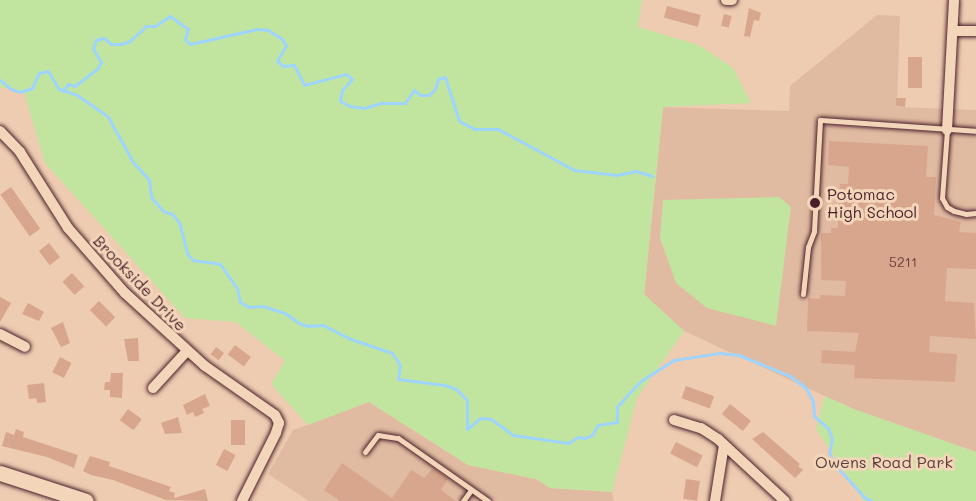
<!DOCTYPE html>
<style>
body{margin:0}
#map{position:relative;width:976px;height:501px;overflow:hidden;background:#eeccb1;font-family:Mali,sans-serif}
div>[style]{position:absolute}
[style*='--x']{left:calc(var(--x)*1px);top:calc(var(--y)*1px);width:calc(var(--w)*1px);rotate:calc(var(--a)*1deg)}
.built>*{inset:0;background:#e1bba1}
.green>*{inset:0;background:#c1e59f}
.stream>*{height:3px;margin:-1.5px;padding:0 1.5px;transform-origin:1.5px;border-radius:1.5px;background:#9ed4fd}
.building>*{inset:0;background:#d8a68c;transform-origin:0 0}
.roads{filter:drop-shadow(0 0 2px #4a1f2b) drop-shadow(0 0 2px #4a1f2b)}
.lane>*{height:5px;margin:-2.5px;padding:0 2.5px;transform-origin:2.5px;border-radius:2.5px;background:#f3d6ba}
.street>*{height:10px;margin:-5px;padding:0 5px;transform-origin:5px;border-radius:5px;background:#f3d6ba}
.secondary>*{height:15px;margin:-7.5px;padding:0 7.5px;transform-origin:7.5px;border-radius:7.5px;background:#f3d6ba}
.dots>*{width:16px;height:16px;translate:-50% -50%;box-sizing:border-box;border:3px solid #f3d6ba;border-radius:50%}
span{translate:-50% -50%;white-space:nowrap;text-align:center;line-height:1.15;-webkit-text-stroke:6px #f3d6ba;paint-order:stroke}
.number-label{font-size:14px;color:#6e4143}
.number-label span{-webkit-text-stroke-width:0}
.poi-label{font-size:16px;color:#4a1f2b}
.left{translate:0 -50%;text-align:left}
.street-label{font-size:16px;color:#4a1f2b}
.park-label{font-size:16px;color:#5c3d3c}
</style>
<div id="map">
<div class="built">
<i style="clip-path:polygon(877px 15px,900px 16px,897px 107px,976px 110px,976px 452px,853px 409px,684px 331px,644px 295px,663px 107px,789px 111px,790px 86px)"></i>
<i style="clip-path:polygon(369px 402px,468px 465px,536px 479px,550px 488px,612px 492px,614px 501px,309px 501px,268px 474px,293px 430px)"></i>
</div>
<div class="green">
<i style="clip-path:polygon(0 0,642px 0,638px 27px,699px 45px,733px 68px,751px 103px,663px 107px,644px 294px,684px 331px,637px 398px,612px 492px,550px 488px,536px 479px,468px 465px,369px 402px,308px 425px,271px 384px,285px 361px,236px 322px,185px 318px,45px 163px,24px 92px,0 87px)"></i>
<i style="clip-path:polygon(779px 197px,791px 207px,776px 326px,707px 308px,676px 283px,660px 238px,663px 200px)"></i>
<i style="clip-path:polygon(825px 396px,854px 409px,976px 452px,976px 501px,864px 501px,816px 429px)"></i>
</div>
<div class="stream">
<i style="--x:0;--y:80;--w:14;--a:39"></i>
<i style="--x:11;--y:89;--w:9;--a:18"></i>
<i style="--x:20;--y:92;--w:13;--a:-18"></i>
<i style="--x:32;--y:88;--w:17;--a:-65"></i>
<i style="--x:39;--y:73;--w:9;--a:-13"></i>
<i style="--x:48;--y:71;--w:21;--a:59"></i>
<i style="--x:59;--y:89;--w:19;--a:18"></i>
<i style="--x:77;--y:95;--w:38;--a:35"></i>
<i style="--x:108;--y:117;--w:51;--a:60.9"></i>
<i style="--x:133;--y:162;--w:24;--a:48"></i>
<i style="--x:149;--y:180;--w:17;--a:83"></i>
<i style="--x:151;--y:197;--w:18;--a:49"></i>
<i style="--x:163;--y:211;--w:9;--a:18"></i>
<i style="--x:172;--y:214;--w:11;--a:49"></i>
<i style="--x:179;--y:222;--w:34;--a:75"></i>
<i style="--x:188;--y:255;--w:7;--a:45"></i>
<i style="--x:193;--y:260;--w:27;--a:8"></i>
<i style="--x:220;--y:264;--w:29;--a:55"></i>
<i style="--x:237;--y:288;--w:14;--a:78"></i>
<i style="--x:240;--y:302;--w:10;--a:29"></i>
<i style="--x:249;--y:307;--w:14;--a:-4"></i>
<i style="--x:263;--y:306;--w:23;--a:18"></i>
<i style="--x:285;--y:313;--w:17;--a:36"></i>
<i style="--x:299;--y:323;--w:9;--a:18"></i>
<i style="--x:308;--y:326;--w:15;--a:-4"></i>
<i style="--x:323;--y:325;--w:31;--a:27"></i>
<i style="--x:351;--y:339;--w:43;--a:18.9"></i>
<i style="--x:392;--y:353;--w:14;--a:56"></i>
<i style="--x:400;--y:365;--w:14;--a:98"></i>
<i style="--x:398;--y:379;--w:47;--a:7.3"></i>
<i style="--x:445;--y:385;--w:12;--a:20"></i>
<i style="--x:456;--y:389;--w:16;--a:45"></i>
<i style="--x:467;--y:400;--w:29;--a:90"></i>
<i style="--x:467;--y:429;--w:17;--a:-40"></i>
<i style="--x:480;--y:418;--w:11;--a:5"></i>
<i style="--x:491;--y:419;--w:27;--a:36"></i>
<i style="--x:513;--y:435;--w:56;--a:8.3"></i>
<i style="--x:568;--y:443;--w:12;--a:-31"></i>
<i style="--x:578;--y:437;--w:7;--a:8"></i>
<i style="--x:585;--y:438;--w:8;--a:-23"></i>
<i style="--x:592;--y:435;--w:12;--a:-59"></i>
<i style="--x:598;--y:425;--w:19;--a:-9"></i>
<i style="--x:617;--y:422;--w:15;--a:-90"></i>
<i style="--x:617;--y:407;--w:18;--a:-49"></i>
<i style="--x:629;--y:393;--w:18;--a:-45"></i>
<i style="--x:642;--y:380;--w:38;--a:-32"></i>
<i style="--x:674;--y:360;--w:47;--a:-8.7"></i>
<i style="--x:720;--y:353;--w:19;--a:6"></i>
<i style="--x:739;--y:355;--w:55;--a:22.4"></i>
<i style="--x:790;--y:376;--w:20;--a:37"></i>
<i style="--x:806;--y:388;--w:16;--a:63"></i>
<i style="--x:813;--y:402;--w:14;--a:86"></i>
<i style="--x:814;--y:416;--w:18;--a:41"></i>
<i style="--x:828;--y:428;--w:12;--a:70"></i>
<i style="--x:832;--y:439;--w:14;--a:102"></i>
<i style="--x:829;--y:453;--w:13;--a:63"></i>
<i style="--x:835;--y:465;--w:43;--a:47.8"></i>
<i style="--x:864;--y:497;--w:9;--a:27"></i>
<i style="--x:63;--y:91;--w:9;--a:-54"></i>
<i style="--x:68;--y:84;--w:7;--a:16"></i>
<i style="--x:75;--y:86;--w:29;--a:-38"></i>
<i style="--x:98;--y:68;--w:7;--a:-63"></i>
<i style="--x:101;--y:62;--w:16;--a:-120"></i>
<i style="--x:93;--y:48;--w:9;--a:-69"></i>
<i style="--x:96;--y:40;--w:8;--a:-14"></i>
<i style="--x:104;--y:38;--w:9;--a:41"></i>
<i style="--x:111;--y:44;--w:10;--a:0"></i>
<i style="--x:121;--y:44;--w:9;--a:-18"></i>
<i style="--x:130;--y:41;--w:22;--a:-43"></i>
<i style="--x:146;--y:26;--w:9;--a:0"></i>
<i style="--x:155;--y:26;--w:18;--a:-34"></i>
<i style="--x:170;--y:16;--w:22;--a:36"></i>
<i style="--x:188;--y:29;--w:10;--a:107"></i>
<i style="--x:185;--y:39;--w:7;--a:45"></i>
<i style="--x:190;--y:44;--w:69;--a:-12.6"></i>
<i style="--x:257;--y:29;--w:11;--a:5"></i>
<i style="--x:268;--y:30;--w:15;--a:32"></i>
<i style="--x:281;--y:38;--w:9;--a:54"></i>
<i style="--x:286;--y:45;--w:18;--a:119"></i>
<i style="--x:277;--y:61;--w:8;--a:40"></i>
<i style="--x:283;--y:66;--w:11;--a:-5"></i>
<i style="--x:294;--y:65;--w:22;--a:63"></i>
<i style="--x:304;--y:85;--w:43;--a:-14.7"></i>
<i style="--x:346;--y:74;--w:8;--a:40"></i>
<i style="--x:352;--y:79;--w:15;--a:132"></i>
<i style="--x:342;--y:90;--w:11;--a:100"></i>
<i style="--x:340;--y:101;--w:11;--a:27"></i>
<i style="--x:350;--y:106;--w:14;--a:8"></i>
<i style="--x:364;--y:108;--w:17;--a:-17"></i>
<i style="--x:380;--y:103;--w:25;--a:0"></i>
<i style="--x:405;--y:103;--w:16;--a:-55"></i>
<i style="--x:414;--y:90;--w:8;--a:40"></i>
<i style="--x:420;--y:95;--w:9;--a:0"></i>
<i style="--x:429;--y:95;--w:8;--a:-45"></i>
<i style="--x:435;--y:89;--w:10;--a:-73"></i>
<i style="--x:438;--y:79;--w:7;--a:-16"></i>
<i style="--x:445;--y:77;--w:46;--a:72.3"></i>
<i style="--x:459;--y:121;--w:18;--a:27"></i>
<i style="--x:475;--y:129;--w:23;--a:0"></i>
<i style="--x:498;--y:129;--w:86;--a:28.3"></i>
<i style="--x:574;--y:170;--w:43;--a:6.6"></i>
<i style="--x:617;--y:175;--w:19;--a:-12"></i>
<i style="--x:636;--y:171;--w:17;--a:17"></i>
</div>
<div class="building">
<i style="left:667px;top:6px;width:35px;height:12px;rotate:15deg"></i>
<i style="clip-path:polygon(749px 8px,761px 13px,759px 21px,754px 20px,750px 37px,744px 36px)"></i>
<i style="left:724px;top:14px;width:8px;height:12px;rotate:14deg"></i>
<i style="left:908px;top:57px;width:14px;height:31px"></i>
<i style="clip-path:polygon(896px 98px,906px 98px,905px 107px,896px 106px)"></i>
<i style="clip-path:polygon(829px 141px,928px 146px,926px 177px,936px 177px,934px 215px,961px 222px,959px 232px,976px 233px,976px 269px,947px 268px,945px 301px,974px 303px,976px 339px,930px 336px,929px 352px,957px 354px,955px 382px,854px 378px,855px 365px,821px 363px,822px 350px,855px 352px,859px 333px,807px 331px,808px 298px,820px 299px,820px 295px,845px 296px,846px 281px,821px 280px,821px 233px,831px 233px,831px 228px,838px 228px,840px 184px,848px 184px,849px 167px,828px 165px)"></i>
<i style="left:11px;top:187px;width:51px;height:13px;rotate:55deg"></i>
<i style="left:49px;top:243px;width:18px;height:13px;rotate:52deg"></i>
<i style="left:72px;top:273px;width:18px;height:13px;rotate:47deg"></i>
<i style="clip-path:polygon(0 297px,11px 303px,0 322px)"></i>
<i style="left:99px;top:301px;width:23px;height:13px;rotate:45deg"></i>
<i style="clip-path:polygon(28px 303px,44px 312px,39px 321px,22px 314px)"></i>
<i style="clip-path:polygon(63px 322px,70px 343px,61px 347px,51px 328px)"></i>
<i style="clip-path:polygon(138px 338px,139px 361px,128px 361px,124px 339px)"></i>
<i style="left:235px;top:345px;width:20px;height:12px;rotate:37deg"></i>
<i style="left:216px;top:347px;width:10px;height:9px;rotate:37deg"></i>
<i style="left:60px;top:357px;width:13px;height:17px;rotate:27deg"></i>
<i style="clip-path:polygon(111px 373px,123px 373px,122px 398px,110px 397px,110px 390px,104px 390px,105px 382px,110px 382px)"></i>
<i style="clip-path:polygon(44px 383px,46px 402px,37px 403px,36px 398px,29px 399px,27px 385px)"></i>
<i style="left:686px;top:386px;width:30px;height:13px;rotate:20deg"></i>
<i style="clip-path:polygon(205px 394px,210px 406px,202px 409px,204px 413px,195px 417px,193px 412px,187px 415px,183px 405px)"></i>
<i style="left:730px;top:404px;width:27px;height:13px;rotate:39deg"></i>
<i style="left:128px;top:409px;width:17px;height:14px;rotate:36deg"></i>
<i style="clip-path:polygon(178px 417px,182px 433px,165px 434px,161px 423px)"></i>
<i style="left:231px;top:420px;width:14px;height:25px"></i>
<i style="clip-path:polygon(16px 429px,24px 432px,23px 437px,78px 455px,74px 468px,47px 457px,2px 446px,6px 432px,14px 435px)"></i>
<i style="clip-path:polygon(763px 432px,800px 464px,798px 466px,803px 470px,795px 478px,752px 439px)"></i>
<i style="left:676px;top:442px;width:30px;height:13px;rotate:27deg"></i>
<i style="left:224px;top:449px;width:13px;height:18px;rotate:27deg"></i>
<i style="clip-path:polygon(90px 456px,110px 462px,109px 466px,171px 487px,169px 491px,175px 493px,174px 498px,205px 489px,208px 501px,166px 500px,113px 480px,91px 475px,83px 471px)"></i>
<i style="clip-path:polygon(342px 463px,392px 498px,410px 472px,412px 470px,424px 478px,433px 468px,448px 479px,441px 490px,456px 501px,340px 501px,324px 490px)"></i>
<i style="left:686px;top:479px;width:14px;height:20px;rotate:8deg"></i>
</div>
<div class="roads">
<div class="lane">
<i style="--x:947;--y:130;--w:68;--a:94.2"></i>
<i style="--x:942;--y:198;--w:10;--a:61"></i>
<i style="--x:947;--y:207;--w:8;--a:30"></i>
<i style="--x:954;--y:211;--w:12;--a:14"></i>
<i style="--x:966;--y:214;--w:10;--a:-6"></i>
<i style="--x:803;--y:294;--w:47;--a:-83.9"></i>
<i style="--x:808;--y:247;--w:17;--a:-69"></i>
<i style="--x:814;--y:231;--w:111;--a:-86.9"></i>
<i style="--x:820;--y:120;--w:156;--a:4"></i>
<i style="--x:365;--y:452;--w:21;--a:-53"></i>
<i style="--x:378;--y:435;--w:20;--a:9"></i>
<i style="--x:398;--y:438;--w:110;--a:35"></i>
<i style="--x:463;--y:501;--w:14;--a:-54"></i>
</div>
<div class="street">
<i style="--x:726;--y:0;--w:6;--a:0"></i>
<i style="--x:953;--y:31;--w:23;--a:0"></i>
<i style="--x:947;--y:130;--w:130;--a:-86.9"></i>
<i style="--x:0;--y:131;--w:29;--a:46"></i>
<i style="--x:20;--y:152;--w:90;--a:57.7"></i>
<i style="--x:68;--y:228;--w:86;--a:48.8"></i>
<i style="--x:125;--y:293;--w:108;--a:42.4"></i>
<i style="--x:205;--y:366;--w:85;--a:35"></i>
<i style="--x:275;--y:415;--w:9;--a:63"></i>
<i style="--x:279;--y:423;--w:10;--a:107"></i>
<i style="--x:276;--y:433;--w:76;--a:116.6"></i>
<i style="--x:0;--y:334;--w:28;--a:27"></i>
<i style="--x:153;--y:388;--w:50;--a:-47.4"></i>
<i style="--x:674;--y:420;--w:28;--a:17"></i>
<i style="--x:701;--y:428;--w:20;--a:33"></i>
<i style="--x:718;--y:439;--w:91;--a:42.8"></i>
<i style="--x:715;--y:501;--w:57;--a:-80.9"></i>
</div>
<div class="secondary">
<i style="--x:0;--y:473;--w:90;--a:18"></i>
</div>
</div>
<div class="dots">
<i style="left:815px;top:203px;background:#4a1f2b"></i>
</div>
<div class="number-label">
<span style="left:903px;top:262px">5211</span>
</div>
<div class="poi-label">
<span class="left" style="left:827px;top:203px">Potomac<br>High School</span>
</div>
<div class="street-label">
<span style="left:140px;top:283px;rotate:46deg">Brookside Drive</span>
</div>
<div class="park-label">
<span style="left:884px;top:462px">Owens Road Park</span>
</div>
</div>
